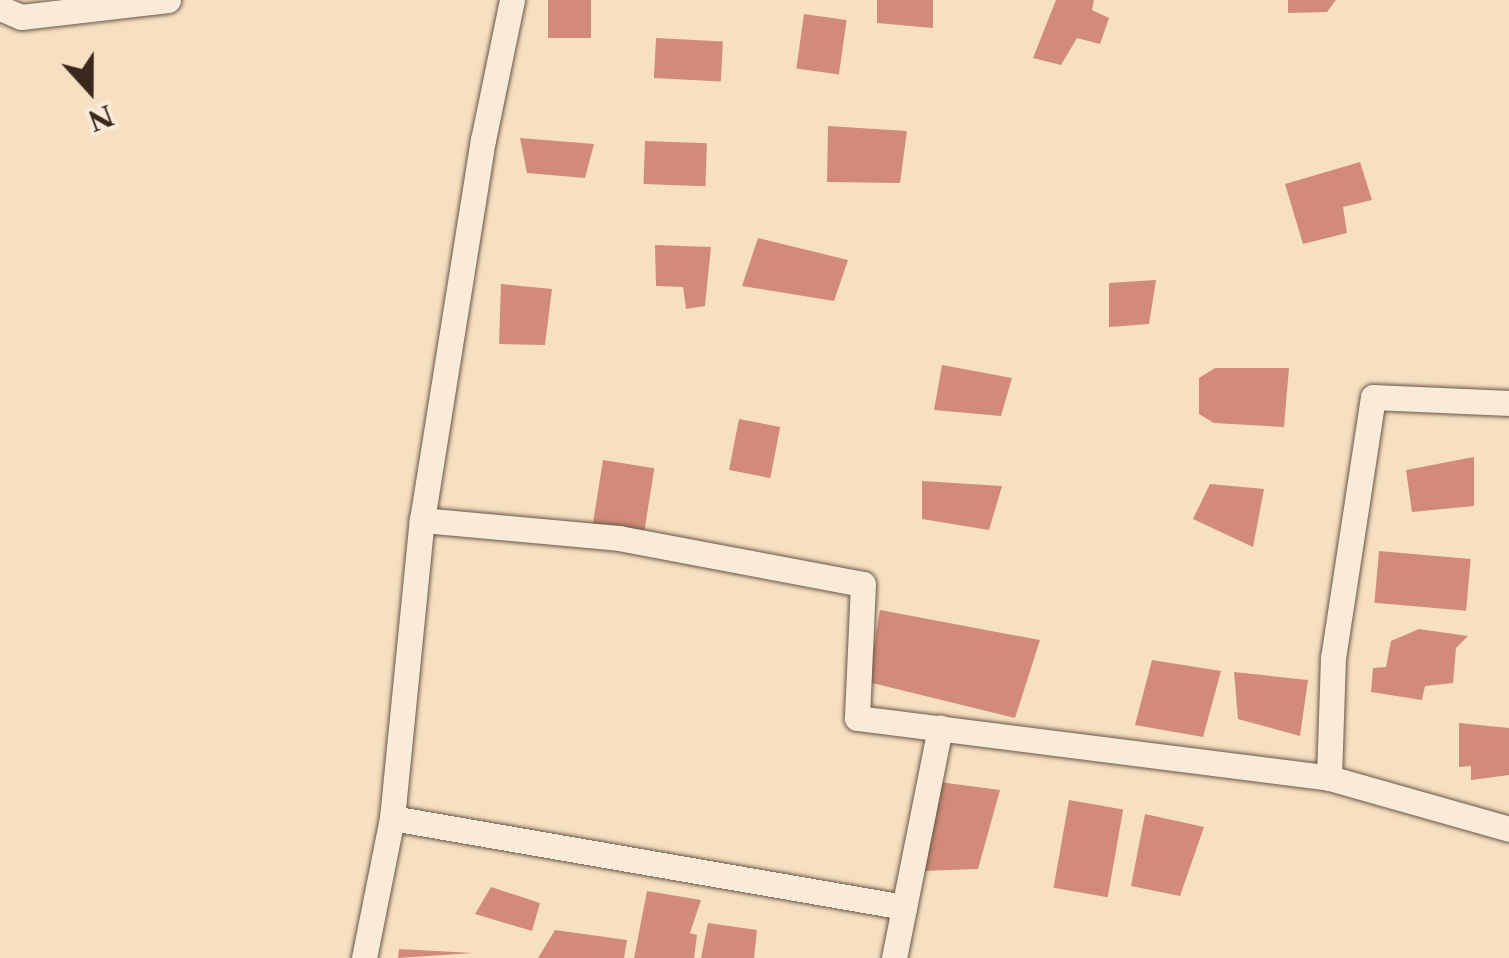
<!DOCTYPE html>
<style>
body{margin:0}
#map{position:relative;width:1509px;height:958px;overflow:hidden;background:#f6e0c1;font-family:"Libre Caslon Text",serif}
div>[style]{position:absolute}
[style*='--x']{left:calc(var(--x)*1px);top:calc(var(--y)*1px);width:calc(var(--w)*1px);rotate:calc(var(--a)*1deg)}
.building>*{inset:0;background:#d18b78;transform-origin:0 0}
.roads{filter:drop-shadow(0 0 2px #695547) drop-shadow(0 0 2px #695547)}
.minor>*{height:25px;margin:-12.5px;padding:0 12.5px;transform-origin:12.5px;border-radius:12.5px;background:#f9ebd7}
span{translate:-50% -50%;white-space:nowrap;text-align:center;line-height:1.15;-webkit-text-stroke:10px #f9ebd7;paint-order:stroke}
.north{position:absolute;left:40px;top:40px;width:100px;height:100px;-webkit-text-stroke:8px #f9ebd7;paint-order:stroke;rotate:159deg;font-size:28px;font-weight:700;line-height:40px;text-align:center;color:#3a271e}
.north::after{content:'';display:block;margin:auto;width:35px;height:45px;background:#3a271e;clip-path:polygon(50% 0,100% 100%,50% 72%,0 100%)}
</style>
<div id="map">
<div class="building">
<i style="left:548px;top:0;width:43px;height:38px"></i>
<i style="clip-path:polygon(877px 0,933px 0,933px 28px,877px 23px)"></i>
<i style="clip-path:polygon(1056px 0,1094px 0,1092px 10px,1109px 18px,1100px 44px,1077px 38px,1061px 65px,1033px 58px)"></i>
<i style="clip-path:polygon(1288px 0,1336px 0,1327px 12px,1288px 13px)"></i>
<i style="left:804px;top:14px;width:43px;height:55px;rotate:8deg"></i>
<i style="left:656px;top:38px;width:67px;height:40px;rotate:3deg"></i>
<i style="clip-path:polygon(828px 126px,907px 131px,900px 183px,827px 182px)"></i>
<i style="clip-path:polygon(520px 138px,594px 144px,585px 178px,527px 173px)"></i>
<i style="left:645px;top:141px;width:62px;height:43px;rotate:2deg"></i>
<i style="clip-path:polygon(1360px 162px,1372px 200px,1343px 207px,1347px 233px,1303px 244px,1285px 184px)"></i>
<i style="clip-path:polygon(758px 238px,848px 260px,834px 301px,742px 286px)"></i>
<i style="clip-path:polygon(655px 245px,711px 247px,705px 306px,686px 309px,683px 287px,656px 286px)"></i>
<i style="clip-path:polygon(1156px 280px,1149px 324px,1109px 327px,1109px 283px)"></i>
<i style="clip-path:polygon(501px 284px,552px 289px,545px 345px,499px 344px)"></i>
<i style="clip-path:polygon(942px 365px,1012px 378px,1001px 416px,934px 410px)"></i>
<i style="clip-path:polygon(1215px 368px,1289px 368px,1284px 427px,1214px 423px,1199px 414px,1199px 378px)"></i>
<i style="left:739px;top:419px;width:42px;height:52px;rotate:11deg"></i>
<i style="clip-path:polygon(1474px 457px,1474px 506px,1412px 512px,1406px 470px)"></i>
<i style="left:603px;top:460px;width:52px;height:65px;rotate:9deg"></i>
<i style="clip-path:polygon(922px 481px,1002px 486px,989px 530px,922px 519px)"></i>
<i style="clip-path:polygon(1210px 484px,1264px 489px,1253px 547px,1193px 519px)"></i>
<i style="left:1379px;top:551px;width:92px;height:52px;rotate:5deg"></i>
<i style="clip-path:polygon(880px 610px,1040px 640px,1015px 718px,868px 682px)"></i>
<i style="clip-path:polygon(1419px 629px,1468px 636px,1456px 648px,1453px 683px,1425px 686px,1422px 700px,1371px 692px,1373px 668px,1386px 667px,1391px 641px)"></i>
<i style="clip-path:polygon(1152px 660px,1221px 671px,1203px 737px,1135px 725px)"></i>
<i style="clip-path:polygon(1234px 672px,1308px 680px,1300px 736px,1238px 719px)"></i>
<i style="clip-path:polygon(1459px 723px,1509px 728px,1509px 775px,1471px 780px,1471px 766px,1459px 767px)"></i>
<i style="clip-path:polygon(939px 782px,1000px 790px,978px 869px,922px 871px)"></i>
<i style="left:1069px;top:800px;width:55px;height:89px;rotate:10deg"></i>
<i style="clip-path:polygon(1145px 814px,1204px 827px,1180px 896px,1131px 886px)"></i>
<i style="clip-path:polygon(491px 887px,540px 903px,532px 931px,475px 914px)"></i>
<i style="clip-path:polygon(647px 891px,701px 900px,690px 933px,697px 935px,694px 958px,634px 958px)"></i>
<i style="clip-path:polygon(708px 923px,757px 930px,754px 958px,701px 958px)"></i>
<i style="clip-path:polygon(555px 930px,627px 940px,624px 958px,538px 958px)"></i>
<i style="clip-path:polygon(399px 949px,473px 953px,398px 958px)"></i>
</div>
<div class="roads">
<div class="minor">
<i style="--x:0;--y:8;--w:23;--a:23"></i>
<i style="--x:21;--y:17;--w:148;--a:-6.6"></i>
<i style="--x:1509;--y:403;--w:136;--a:-177.5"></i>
<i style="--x:1373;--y:397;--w:263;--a:98.7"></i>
<i style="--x:1333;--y:657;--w:121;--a:91.9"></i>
<i style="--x:1329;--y:778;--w:187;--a:15.8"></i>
<i style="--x:422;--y:520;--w:198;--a:5.2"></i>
<i style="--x:619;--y:538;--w:248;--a:10.7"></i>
<i style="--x:863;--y:584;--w:134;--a:92.6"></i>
<i style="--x:857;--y:718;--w:476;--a:7.2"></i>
<i style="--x:392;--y:818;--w:520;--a:9.86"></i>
<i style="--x:364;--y:958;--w:143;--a:-78.7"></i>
<i style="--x:392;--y:818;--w:300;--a:-84.3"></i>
<i style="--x:422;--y:520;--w:385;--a:-80.9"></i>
<i style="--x:483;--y:140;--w:143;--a:-78.3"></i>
<i style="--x:894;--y:958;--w:235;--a:-78.7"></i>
</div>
</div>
<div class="north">N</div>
</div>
